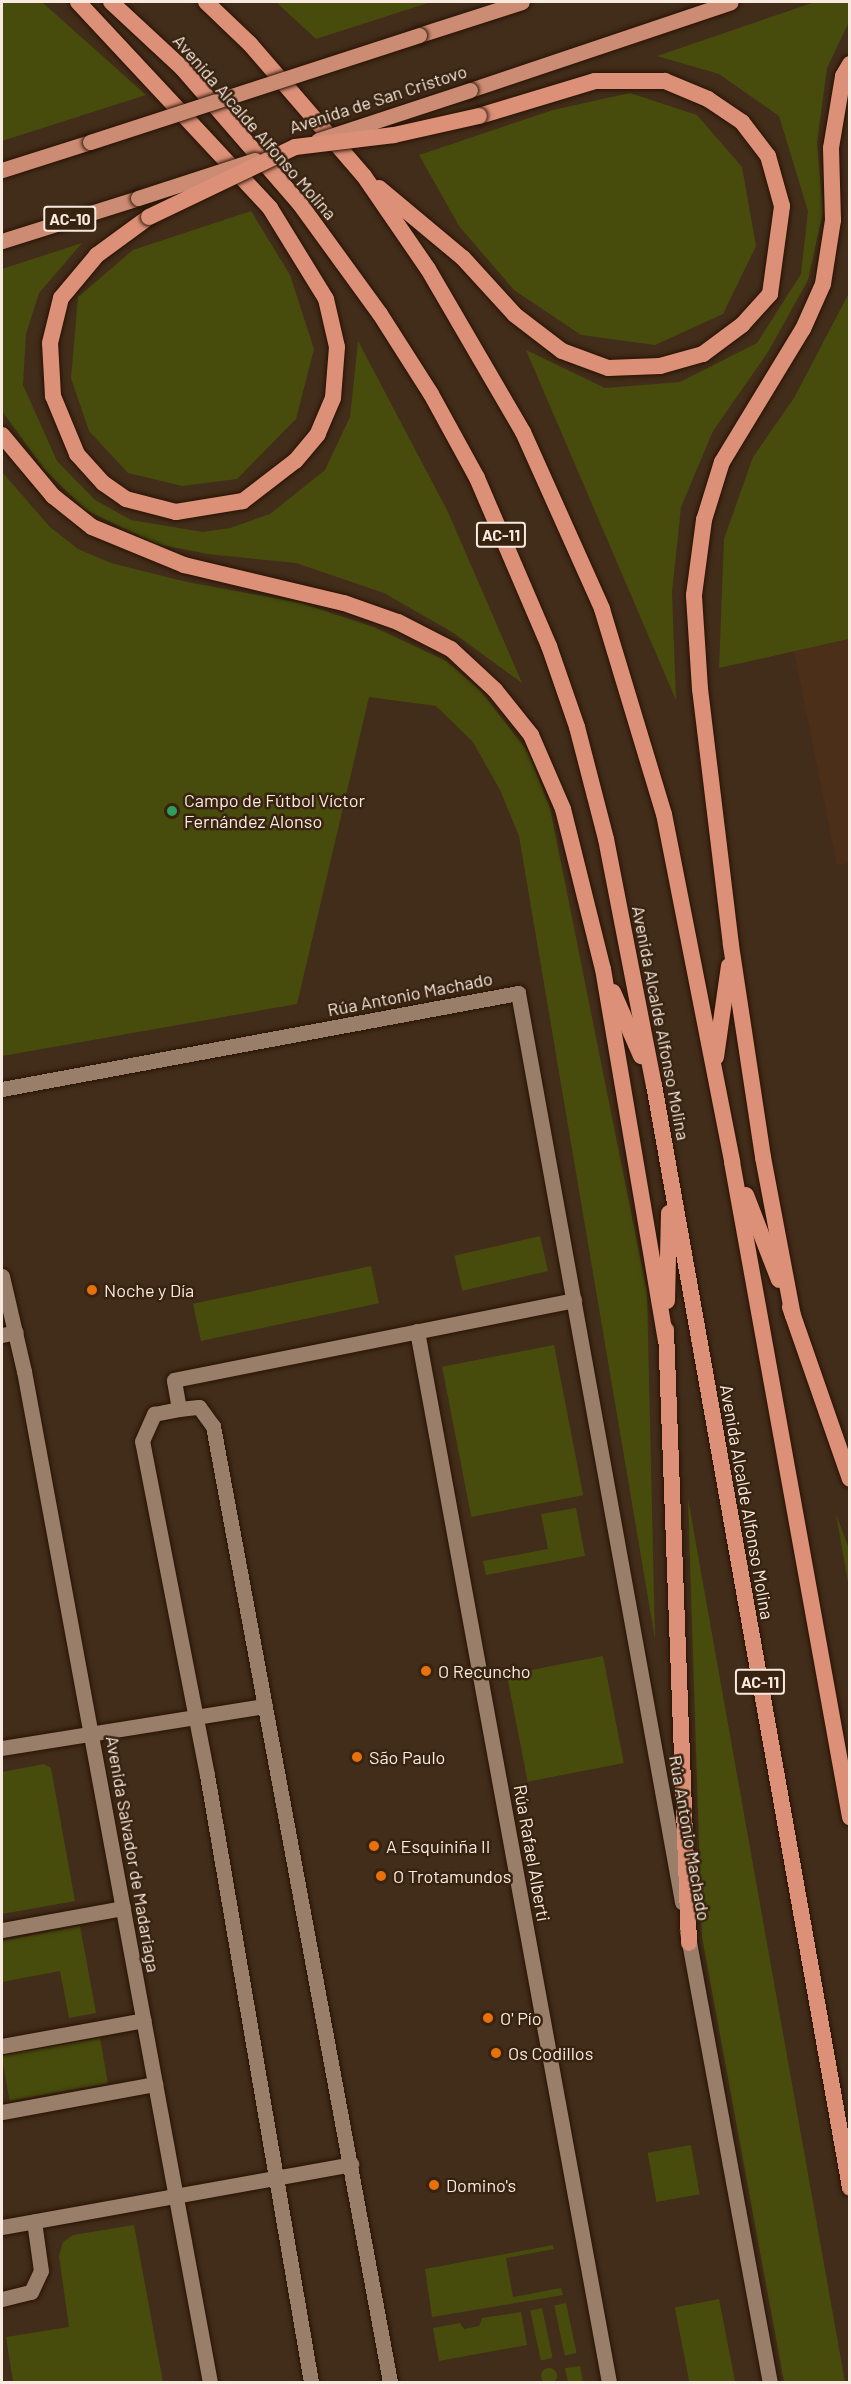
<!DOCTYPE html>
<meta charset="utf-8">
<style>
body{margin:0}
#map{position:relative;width:851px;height:2384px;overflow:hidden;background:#422c1a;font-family:Barlow,sans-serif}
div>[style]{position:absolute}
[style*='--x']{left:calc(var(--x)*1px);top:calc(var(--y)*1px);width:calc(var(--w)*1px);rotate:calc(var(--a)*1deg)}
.built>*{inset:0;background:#4c2f19}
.green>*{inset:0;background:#474c0d;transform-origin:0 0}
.round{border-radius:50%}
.roads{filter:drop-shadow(0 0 2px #281303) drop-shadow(0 0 2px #281303)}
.pedestrian>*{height:15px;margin:-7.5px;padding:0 7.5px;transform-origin:7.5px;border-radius:7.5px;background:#997e6a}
.minor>*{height:15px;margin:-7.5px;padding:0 7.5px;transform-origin:7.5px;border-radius:7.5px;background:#997e6a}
.primary>*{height:15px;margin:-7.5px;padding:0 7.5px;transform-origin:7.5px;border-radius:7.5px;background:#cc8c74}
.trunk>*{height:16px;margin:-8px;padding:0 8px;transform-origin:8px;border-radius:8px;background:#dd9078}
.bridges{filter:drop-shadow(0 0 2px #281303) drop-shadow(0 0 2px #281303)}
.primary-bridge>*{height:15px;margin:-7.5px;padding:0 7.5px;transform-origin:7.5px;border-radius:7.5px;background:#cc8c74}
.trunk-bridge>*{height:16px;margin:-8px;padding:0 8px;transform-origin:8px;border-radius:8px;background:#dd9078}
.dots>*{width:16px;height:16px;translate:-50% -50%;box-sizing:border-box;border:3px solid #382210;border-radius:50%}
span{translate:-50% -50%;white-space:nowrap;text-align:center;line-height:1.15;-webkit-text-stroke:5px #382210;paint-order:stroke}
.shield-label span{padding:2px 4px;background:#382210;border:2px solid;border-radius:4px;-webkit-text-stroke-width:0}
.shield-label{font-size:16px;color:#f9eadf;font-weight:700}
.street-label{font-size:18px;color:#f9eadf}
.poi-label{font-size:18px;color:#f9eadf}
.left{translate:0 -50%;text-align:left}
.frame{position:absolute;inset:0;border:3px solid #f9eadf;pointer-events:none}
</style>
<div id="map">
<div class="built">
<i style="clip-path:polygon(849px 639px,849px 863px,837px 865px,794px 652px)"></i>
</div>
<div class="green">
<i style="clip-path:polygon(2px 2px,42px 2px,146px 95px,2px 141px)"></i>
<i style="clip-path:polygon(276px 2px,431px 2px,316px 39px)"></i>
<i style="clip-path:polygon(815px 2px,850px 2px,849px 22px,827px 68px,817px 143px,823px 212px,808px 280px,768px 352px,713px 431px,681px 507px,672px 592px,676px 700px,526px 350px,605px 388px,680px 382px,757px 343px,801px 274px,808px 211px,779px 116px,719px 74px,657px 56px)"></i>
<i style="clip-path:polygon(630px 93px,697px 115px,742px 167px,756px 246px,723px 314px,655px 345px,581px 335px,514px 290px,459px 226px,419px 155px,553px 110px)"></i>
<i style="clip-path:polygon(251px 211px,290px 275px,314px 349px,296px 419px,237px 479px,182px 486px,128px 473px,89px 431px,71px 378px,78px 297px,133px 250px)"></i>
<i style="clip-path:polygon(82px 243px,39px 293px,26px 334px,23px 385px,57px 461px,95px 500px,131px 520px,203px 532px,230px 528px,270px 514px,325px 470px,350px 417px,358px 341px,448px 512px,522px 683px,452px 632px,384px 593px,296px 563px,208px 554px,156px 544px,86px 510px,45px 470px,2px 411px,2px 269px)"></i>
<i style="clip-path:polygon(849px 293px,849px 639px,719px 668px,724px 539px,753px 457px,794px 398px)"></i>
<i style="clip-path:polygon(2px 472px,50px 527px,78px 549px,111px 563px,187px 582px,301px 603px,376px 628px,446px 661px,480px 690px,528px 752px,550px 808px,647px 1292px,655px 1639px,519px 836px,500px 790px,473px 742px,436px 706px,369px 697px,297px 1004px,2px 1056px)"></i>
<i style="left:540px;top:1236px;width:36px;height:88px;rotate:77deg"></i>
<i style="left:371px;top:1266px;width:38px;height:182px;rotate:78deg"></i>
<i style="left:554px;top:1345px;width:153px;height:114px;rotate:79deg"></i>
<i style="clip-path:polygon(688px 1499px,845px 2382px,784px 2382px,702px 1937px)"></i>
<i style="clip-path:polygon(576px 1508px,585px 1556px,486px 1575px,483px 1561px,548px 1549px,541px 1514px)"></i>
<i style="clip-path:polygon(836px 1514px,849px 1549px,849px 1588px)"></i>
<i style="left:603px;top:1656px;width:109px;height:98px;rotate:79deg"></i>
<i style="clip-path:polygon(44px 1764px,51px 1768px,75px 1901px,2px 1914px,2px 1772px)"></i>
<i style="clip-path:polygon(80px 1926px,96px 2013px,69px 2018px,60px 1971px,2px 1982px,2px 1941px)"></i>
<i style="left:100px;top:2038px;width:46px;height:100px;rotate:80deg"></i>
<i style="left:691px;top:2145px;width:50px;height:44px;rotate:80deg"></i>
<i style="clip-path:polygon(134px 2225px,163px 2382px,13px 2382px,6px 2337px,69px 2327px,59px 2256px,63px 2242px,73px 2235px)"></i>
<i style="clip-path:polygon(553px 2245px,554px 2249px,506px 2258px,513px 2297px,561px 2288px,563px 2295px,432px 2317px,425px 2269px)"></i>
<i style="left:719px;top:2299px;width:85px;height:45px;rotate:79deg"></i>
<i style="left:566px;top:2303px;width:51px;height:12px;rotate:78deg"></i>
<i style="left:542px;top:2308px;width:51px;height:12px;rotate:78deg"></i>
<i style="clip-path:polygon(521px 2312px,527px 2345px,439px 2361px,433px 2328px,460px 2323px,464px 2329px,479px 2326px,482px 2318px)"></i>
<i style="clip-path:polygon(580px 2366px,583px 2382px,568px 2382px,565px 2368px)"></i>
<i class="round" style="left:541px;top:2368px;width:16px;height:16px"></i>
</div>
<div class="roads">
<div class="pedestrian">
<i style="--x:2;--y:1930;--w:123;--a:-10.3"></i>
<i style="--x:2;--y:2046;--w:144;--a:-10.4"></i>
<i style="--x:2;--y:2112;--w:156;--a:-10.4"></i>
</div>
<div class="minor">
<i style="--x:2;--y:1089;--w:525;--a:-10.54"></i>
<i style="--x:518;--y:993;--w:924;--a:79.77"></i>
<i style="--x:2;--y:1276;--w:98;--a:77"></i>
<i style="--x:24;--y:1371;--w:1028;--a:79.58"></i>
<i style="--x:417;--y:1331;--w:1068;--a:79.65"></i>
<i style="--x:2;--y:1335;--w:14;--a:-12"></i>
<i style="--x:179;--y:1409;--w:29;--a:-100"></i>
<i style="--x:174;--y:1380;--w:408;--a:-11.3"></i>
<i style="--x:2;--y:1748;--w:266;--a:-9.1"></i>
<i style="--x:687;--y:1931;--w:459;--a:79.6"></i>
<i style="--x:2;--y:2227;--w:355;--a:-10.2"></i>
<i style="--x:2;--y:2299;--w:30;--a:-14"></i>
<i style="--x:31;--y:2292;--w:23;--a:-65"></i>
<i style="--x:41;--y:2271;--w:50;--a:-98"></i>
<i style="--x:311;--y:2382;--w:616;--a:-99.72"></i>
<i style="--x:207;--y:1775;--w:340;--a:-101"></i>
<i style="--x:142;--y:1441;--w:30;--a:-66"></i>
<i style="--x:154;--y:1414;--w:25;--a:-11"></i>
<i style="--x:179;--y:1409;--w:20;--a:-6"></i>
<i style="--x:199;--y:1407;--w:24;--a:54"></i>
<i style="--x:213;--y:1426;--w:972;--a:79.51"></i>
</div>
<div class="primary">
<i style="--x:419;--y:35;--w:108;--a:-17.8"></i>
<i style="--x:470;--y:90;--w:275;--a:-18.6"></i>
<i style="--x:2;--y:170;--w:92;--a:-17.7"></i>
<i style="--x:2;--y:241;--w:143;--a:-17.5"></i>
</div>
<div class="trunk">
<i style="--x:78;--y:2;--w:282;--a:47"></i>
<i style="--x:270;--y:208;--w:107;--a:58.4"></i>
<i style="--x:326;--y:299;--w:49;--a:77.1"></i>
<i style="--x:337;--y:347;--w:51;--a:94.5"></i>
<i style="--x:333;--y:398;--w:39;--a:113"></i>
<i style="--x:318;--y:434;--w:35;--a:130"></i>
<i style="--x:295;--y:461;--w:66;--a:142.4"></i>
<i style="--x:243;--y:501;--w:68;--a:170.7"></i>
<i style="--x:176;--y:512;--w:52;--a:-165.4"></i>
<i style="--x:126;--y:499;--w:28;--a:-145"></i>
<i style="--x:103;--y:483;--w:39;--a:-132"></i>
<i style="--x:77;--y:454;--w:63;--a:-112.5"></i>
<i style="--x:53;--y:396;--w:53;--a:-93.2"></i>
<i style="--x:50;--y:343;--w:46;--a:-76.3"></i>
<i style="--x:61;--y:298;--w:56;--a:-50.1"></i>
<i style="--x:97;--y:255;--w:64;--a:-36.2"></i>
<i style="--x:111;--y:2;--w:98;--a:42.9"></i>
<i style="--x:183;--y:69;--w:179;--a:49.1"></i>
<i style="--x:300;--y:204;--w:136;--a:54"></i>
<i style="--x:380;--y:314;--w:95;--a:57.5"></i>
<i style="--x:431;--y:394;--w:96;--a:61.3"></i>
<i style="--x:477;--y:478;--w:183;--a:66.8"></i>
<i style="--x:549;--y:646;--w:86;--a:70.9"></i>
<i style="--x:577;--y:727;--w:116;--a:75.5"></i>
<i style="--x:606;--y:839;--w:251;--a:79"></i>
<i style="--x:654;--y:1085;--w:1120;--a:79.92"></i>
<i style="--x:206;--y:2;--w:61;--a:43.7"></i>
<i style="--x:250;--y:44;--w:174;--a:49.2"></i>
<i style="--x:364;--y:176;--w:113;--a:55.5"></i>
<i style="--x:428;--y:269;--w:189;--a:59.8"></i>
<i style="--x:523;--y:432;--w:194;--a:65.9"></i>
<i style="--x:602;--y:609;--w:214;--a:73.2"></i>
<i style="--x:664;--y:814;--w:355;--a:78.9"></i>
<i style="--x:732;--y:1162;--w:666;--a:79.79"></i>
<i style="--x:379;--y:188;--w:109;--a:39.8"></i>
<i style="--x:463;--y:258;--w:77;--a:47.6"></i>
<i style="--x:515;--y:315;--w:59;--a:37.5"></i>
<i style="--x:562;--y:351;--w:49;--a:20.3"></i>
<i style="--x:608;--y:368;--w:52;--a:-2.2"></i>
<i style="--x:660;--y:366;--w:45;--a:-15.6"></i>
<i style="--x:703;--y:354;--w:49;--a:-36.6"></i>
<i style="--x:742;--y:325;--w:42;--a:-47.9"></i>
<i style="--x:770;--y:294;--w:89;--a:-82.2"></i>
<i style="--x:782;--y:206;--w:52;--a:-105.6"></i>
<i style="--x:768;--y:156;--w:43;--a:-127.4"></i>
<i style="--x:742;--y:122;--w:41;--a:-145.9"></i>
<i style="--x:708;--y:99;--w:47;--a:-157.3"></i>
<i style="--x:665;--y:81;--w:70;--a:180"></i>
<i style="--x:595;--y:81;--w:121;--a:163.2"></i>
<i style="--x:2;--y:435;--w:80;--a:50.1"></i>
<i style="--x:53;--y:496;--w:50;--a:38.5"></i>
<i style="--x:92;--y:527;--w:100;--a:22.4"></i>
<i style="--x:184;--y:565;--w:164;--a:13.4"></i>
<i style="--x:344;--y:603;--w:57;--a:19.4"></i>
<i style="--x:398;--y:622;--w:59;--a:27"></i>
<i style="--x:451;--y:649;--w:60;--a:43"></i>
<i style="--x:495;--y:690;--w:58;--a:51.3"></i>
<i style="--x:531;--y:735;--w:81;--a:66.6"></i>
<i style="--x:563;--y:809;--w:165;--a:76"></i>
<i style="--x:603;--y:969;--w:376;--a:80.4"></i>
<i style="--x:613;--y:992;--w:70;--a:66.4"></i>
<i style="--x:716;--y:1057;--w:92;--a:-81.9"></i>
<i style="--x:746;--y:1195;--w:91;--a:68.8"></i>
<i style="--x:667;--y:1301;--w:88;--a:-88.7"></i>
<i style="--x:790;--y:1307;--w:182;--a:70.8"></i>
<i style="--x:793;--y:1316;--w:162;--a:-100.7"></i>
<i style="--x:763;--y:1157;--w:214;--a:-98.6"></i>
<i style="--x:731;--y:945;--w:258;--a:-96.9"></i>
<i style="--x:700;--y:689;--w:94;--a:-93.7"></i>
<i style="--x:694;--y:595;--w:76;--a:-82.4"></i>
<i style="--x:704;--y:520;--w:61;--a:-72.8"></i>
<i style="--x:722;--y:462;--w:156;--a:-58.7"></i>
<i style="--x:803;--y:329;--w:49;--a:-66"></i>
<i style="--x:823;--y:284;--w:65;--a:-81.1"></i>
<i style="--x:833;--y:220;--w:72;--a:-91.6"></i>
<i style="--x:831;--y:148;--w:73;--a:-80.5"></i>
<i style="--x:843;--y:76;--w:14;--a:-60"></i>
<i style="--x:666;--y:1330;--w:613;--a:87.85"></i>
</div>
</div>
<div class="bridges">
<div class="primary-bridge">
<i style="--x:318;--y:140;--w:160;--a:-18.2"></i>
<i style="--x:90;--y:142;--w:346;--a:-18"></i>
<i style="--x:138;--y:198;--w:123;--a:-18"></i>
</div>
<div class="trunk-bridge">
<i style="--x:149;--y:217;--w:162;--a:-25.6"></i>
<i style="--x:295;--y:147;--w:100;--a:-6.9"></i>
<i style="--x:394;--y:135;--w:87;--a:-12.6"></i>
</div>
</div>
<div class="dots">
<i style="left:172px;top:811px;background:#2e9e5b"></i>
<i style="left:92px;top:1290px;background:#e8710a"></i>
<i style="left:426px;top:1671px;background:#e8710a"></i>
<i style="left:357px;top:1757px;background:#e8710a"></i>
<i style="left:374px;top:1846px;background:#e8710a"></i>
<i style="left:381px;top:1876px;background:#e8710a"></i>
<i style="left:488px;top:2018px;background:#e8710a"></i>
<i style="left:496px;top:2053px;background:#e8710a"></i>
<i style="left:434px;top:2185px;background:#e8710a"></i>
</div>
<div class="shield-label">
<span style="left:70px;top:219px">AC-10</span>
<span style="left:501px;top:535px">AC-11</span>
<span style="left:760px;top:1682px">AC-11</span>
</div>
<div class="street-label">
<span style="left:378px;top:99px;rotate:-18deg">Avenida de San Cristovo</span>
<span style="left:255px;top:127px;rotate:49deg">Avenida Alcalde Alfonso Molina</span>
<span style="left:410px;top:994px;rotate:-11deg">Rúa Antonio Machado</span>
<span style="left:661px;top:1023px;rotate:79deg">Avenida Alcalde Alfonso Molina</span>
<span style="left:747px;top:1502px;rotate:80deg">Avenida Alcalde Alfonso Molina</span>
<span style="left:690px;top:1838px;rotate:80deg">Rúa Antonio Machado</span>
<span style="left:532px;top:1853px;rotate:80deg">Rúa Rafael Alberti</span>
<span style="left:133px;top:1854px;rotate:80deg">Avenida Salvador de Madariaga</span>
</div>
<div class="poi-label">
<span class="left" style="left:184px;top:811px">Campo de Fútbol Víctor<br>Fernández Alonso</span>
<span class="left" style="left:104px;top:1290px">Noche y Día</span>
<span class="left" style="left:438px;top:1671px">O Recuncho</span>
<span class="left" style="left:369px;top:1757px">São Paulo</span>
<span class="left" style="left:386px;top:1846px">A Esquiniña II</span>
<span class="left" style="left:393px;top:1876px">O Trotamundos</span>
<span class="left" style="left:500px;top:2018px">O' Pío</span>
<span class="left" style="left:508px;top:2053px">Os Codillos</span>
<span class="left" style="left:446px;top:2185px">Domino's</span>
</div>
<div class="frame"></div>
</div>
